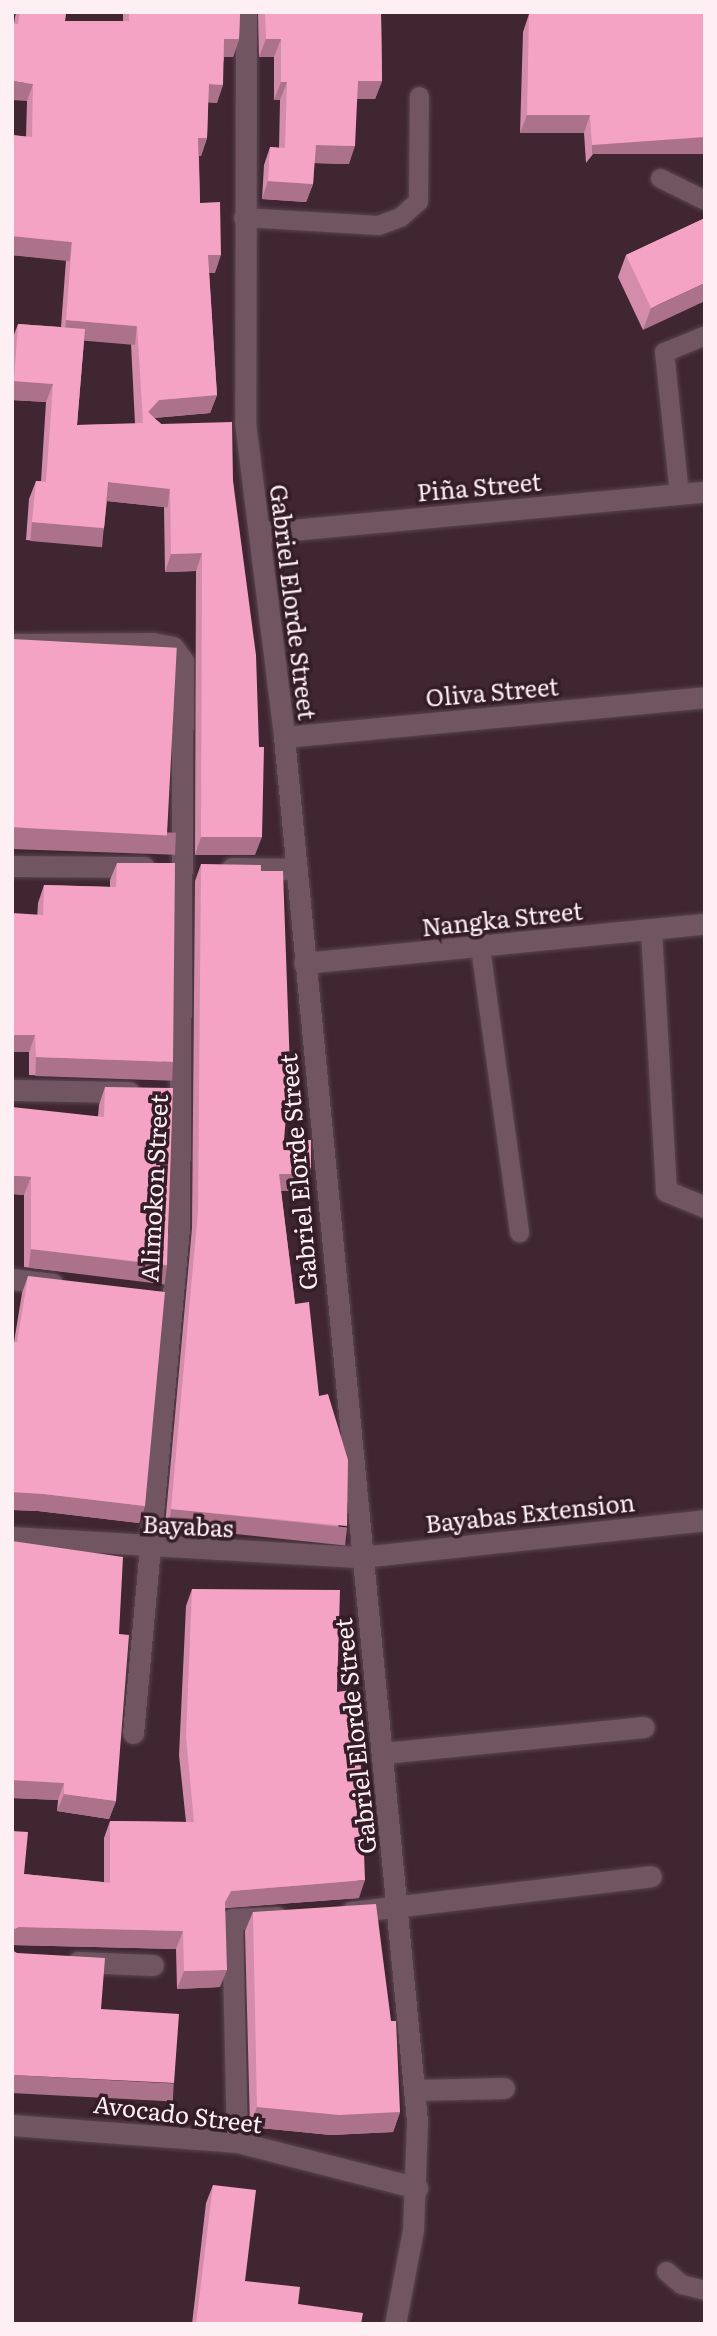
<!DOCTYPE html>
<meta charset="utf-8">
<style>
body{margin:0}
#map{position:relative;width:717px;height:2336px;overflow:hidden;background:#3f2631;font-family:Literata,serif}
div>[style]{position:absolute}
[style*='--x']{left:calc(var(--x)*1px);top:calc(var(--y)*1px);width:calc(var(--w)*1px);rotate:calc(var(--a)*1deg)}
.roads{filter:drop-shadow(0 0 2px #59454e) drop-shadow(0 0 2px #59454e)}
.service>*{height:19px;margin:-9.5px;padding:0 9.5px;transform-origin:9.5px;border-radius:9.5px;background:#715560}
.minor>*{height:21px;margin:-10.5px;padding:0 10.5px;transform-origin:10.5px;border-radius:10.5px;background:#715560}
.tertiary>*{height:21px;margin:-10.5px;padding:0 10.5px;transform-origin:10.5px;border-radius:10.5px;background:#715560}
.wall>*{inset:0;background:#d38ca9}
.shaded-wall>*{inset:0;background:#ac7289;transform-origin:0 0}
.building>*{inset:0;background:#f5a3c4;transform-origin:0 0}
span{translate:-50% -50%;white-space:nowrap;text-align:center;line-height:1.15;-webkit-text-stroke:7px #351d27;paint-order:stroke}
.street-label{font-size:24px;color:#fdeff4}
.frame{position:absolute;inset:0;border:14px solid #fdeff4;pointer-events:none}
</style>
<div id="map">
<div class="roads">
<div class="service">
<i style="--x:660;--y:178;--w:50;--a:26.1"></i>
<i style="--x:243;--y:217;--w:135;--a:3.4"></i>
<i style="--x:378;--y:225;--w:23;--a:-20"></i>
<i style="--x:400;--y:217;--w:24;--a:-42"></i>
<i style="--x:418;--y:201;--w:105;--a:-89.5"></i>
<i style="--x:679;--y:494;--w:143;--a:-96"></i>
<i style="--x:664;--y:352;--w:44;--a:-22.5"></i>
<i style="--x:480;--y:947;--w:288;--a:82.2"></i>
<i style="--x:666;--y:2271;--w:20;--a:41"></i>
<i style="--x:681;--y:2284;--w:25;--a:14"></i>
</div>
<div class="minor">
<i style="--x:259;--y:533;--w:448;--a:-5.3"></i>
<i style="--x:12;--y:644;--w:141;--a:-0.4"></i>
<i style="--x:153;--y:643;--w:20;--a:11"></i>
<i style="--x:173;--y:647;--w:17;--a:54"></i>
<i style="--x:183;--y:661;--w:567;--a:90.4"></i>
<i style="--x:179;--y:1228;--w:507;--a:95.2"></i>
<i style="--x:284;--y:737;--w:423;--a:-5.4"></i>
<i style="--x:12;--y:866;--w:132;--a:0.4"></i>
<i style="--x:232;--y:868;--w:65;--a:0.9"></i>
<i style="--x:651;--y:930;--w:261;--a:86.7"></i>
<i style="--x:666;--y:1191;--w:42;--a:22.3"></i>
<i style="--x:304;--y:963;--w:403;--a:-5.6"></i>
<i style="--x:12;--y:1090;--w:117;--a:1"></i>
<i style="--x:12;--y:1279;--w:41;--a:7"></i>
<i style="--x:12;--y:1537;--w:350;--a:3.3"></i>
<i style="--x:361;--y:1557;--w:346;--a:-6.1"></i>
<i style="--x:384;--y:1753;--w:261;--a:-5.7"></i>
<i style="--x:351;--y:1912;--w:302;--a:-6.8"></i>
<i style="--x:78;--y:1962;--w:75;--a:2.3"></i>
<i style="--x:415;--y:2090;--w:89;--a:-1.3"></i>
<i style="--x:12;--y:2125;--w:226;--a:4.3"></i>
<i style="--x:237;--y:2142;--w:186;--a:14.3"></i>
<i style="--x:237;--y:2142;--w:223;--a:-91.3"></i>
<i style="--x:232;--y:1919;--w:45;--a:-2.5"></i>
</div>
<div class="tertiary">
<i style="--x:246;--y:12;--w:410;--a:90.1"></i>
<i style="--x:245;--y:422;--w:317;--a:82.9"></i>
<i style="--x:284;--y:737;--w:1391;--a:84.51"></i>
<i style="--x:417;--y:2122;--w:108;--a:92.1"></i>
<i style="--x:413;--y:2230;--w:96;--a:100.8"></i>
</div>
</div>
<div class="wall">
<i style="clip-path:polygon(evenodd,16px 12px,66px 12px,65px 21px,123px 21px,123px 12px,240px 12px,239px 39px,233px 57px,224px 57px,217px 103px,208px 102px,207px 138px,201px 156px,199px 156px,200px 203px,215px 273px,209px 273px,217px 395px,210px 413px,154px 418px,233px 481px,255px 855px,195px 855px,196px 571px,165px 572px,164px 507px,107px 501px,104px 528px,98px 546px,26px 540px,29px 499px,36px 481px,41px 481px,46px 402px,12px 400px,12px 340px,18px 324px,61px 327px,66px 260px,12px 255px,12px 135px,26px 137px,27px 101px,14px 23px,16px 12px,84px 340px,131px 344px,135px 424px,77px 425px,84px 340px)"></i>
<i style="clip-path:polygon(258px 12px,381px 12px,382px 81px,375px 99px,357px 99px,349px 164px,314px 163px,313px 184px,306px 202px,262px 199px,264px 165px,270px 147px,279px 148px,280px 100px,274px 100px,274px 57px,259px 57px)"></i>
<i style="clip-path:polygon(535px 12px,705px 12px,586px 163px,584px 133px,520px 133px,523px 32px,529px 14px,534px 14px)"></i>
<i style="clip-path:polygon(705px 218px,643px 330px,618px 277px,626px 255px)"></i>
<i style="clip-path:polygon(117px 863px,167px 1080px,29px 1075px,29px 1052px,38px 903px,44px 885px,110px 887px,110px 880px)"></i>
<i style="clip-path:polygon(201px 864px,261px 871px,284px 1140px,305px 1191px,281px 1191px,295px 1304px,319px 1396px,341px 1543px,165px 1526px,192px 1228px,195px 881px)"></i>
<i style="clip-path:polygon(105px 1087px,167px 1265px,161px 1283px,24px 1267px,24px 1195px,12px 1194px,98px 1116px,99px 1105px)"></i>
<i style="clip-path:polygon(28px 1276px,145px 1506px,139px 1523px,38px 1511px,12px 1510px,12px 1342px,14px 1342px,22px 1293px)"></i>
<i style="clip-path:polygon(12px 1541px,119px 1634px,116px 1801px,109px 1819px,57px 1811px,58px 1800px,12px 1798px)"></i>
<i style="clip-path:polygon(192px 1589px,337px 1692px,359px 1898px,225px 1908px,220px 1987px,177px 1989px,176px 1949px,12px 1945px,24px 1874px,104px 1882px,104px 1838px,110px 1821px,186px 1822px,179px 1755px,186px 1606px)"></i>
<i style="clip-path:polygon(253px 1912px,400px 2112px,393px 2132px,331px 2135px,250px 2127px,245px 1931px)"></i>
<i style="clip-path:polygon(213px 2185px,245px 2281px,298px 2304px,361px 2324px,192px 2324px,206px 2203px)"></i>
</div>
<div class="shaded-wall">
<i style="clip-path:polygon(224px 39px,239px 39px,233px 57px,218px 57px)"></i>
<i style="clip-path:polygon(266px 39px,281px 39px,274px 57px,259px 57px)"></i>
<i style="clip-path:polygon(12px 81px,33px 84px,27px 101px,12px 100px)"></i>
<i style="clip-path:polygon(358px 81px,382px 81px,375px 99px,351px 99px)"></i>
<i style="clip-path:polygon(281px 82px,287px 82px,280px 100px,274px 100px)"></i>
<i style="clip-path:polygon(209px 84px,223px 85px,217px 103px,203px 102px)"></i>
<i style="clip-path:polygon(527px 115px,590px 115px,584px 133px,520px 133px)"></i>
<i style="left:705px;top:137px;width:17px;height:113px;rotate:90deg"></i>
<i style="clip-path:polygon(198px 138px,207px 138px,201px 156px,192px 156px)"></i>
<i style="clip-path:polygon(316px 145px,355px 146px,349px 164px,309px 163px)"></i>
<i style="clip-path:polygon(268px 181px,313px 184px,306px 202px,262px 199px)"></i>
<i style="left:12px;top:236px;width:60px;height:19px;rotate:6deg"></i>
<i style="clip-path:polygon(208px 255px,221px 255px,215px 273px,202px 273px)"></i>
<i style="clip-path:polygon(705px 283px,705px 301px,643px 330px,651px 308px)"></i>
<i style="left:66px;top:320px;width:71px;height:19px;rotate:5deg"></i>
<i style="clip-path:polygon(14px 381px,53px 384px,46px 402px,12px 400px,12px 385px)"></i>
<i style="clip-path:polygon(217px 395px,210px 413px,152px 418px,148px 412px,159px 400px)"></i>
<i style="left:108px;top:482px;width:62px;height:19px;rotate:6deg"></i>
<i style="left:32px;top:522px;width:72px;height:19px;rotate:5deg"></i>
<i style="clip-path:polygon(202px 553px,196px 571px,165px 572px,171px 554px)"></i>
<i style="left:12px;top:827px;width:164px;height:22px;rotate:2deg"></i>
<i style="clip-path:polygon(201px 837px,262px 837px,255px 855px,195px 855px)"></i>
<i style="clip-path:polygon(12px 1035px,35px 1035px,29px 1052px,12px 1052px)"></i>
<i style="left:36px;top:1057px;width:137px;height:19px;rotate:2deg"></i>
<i style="clip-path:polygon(279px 1174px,311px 1174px,305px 1191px,273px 1191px)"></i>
<i style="clip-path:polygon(12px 1176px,31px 1177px,24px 1195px,12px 1194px)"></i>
<i style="left:31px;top:1249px;width:137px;height:19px;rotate:7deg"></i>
<i style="clip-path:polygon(12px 1492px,44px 1494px,145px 1506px,139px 1523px,38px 1511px,12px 1510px)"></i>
<i style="left:171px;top:1509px;width:177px;height:18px;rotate:6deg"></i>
<i style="clip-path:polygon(12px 1780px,64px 1783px,58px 1800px,12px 1798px)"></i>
<i style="clip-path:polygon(64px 1794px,116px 1801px,109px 1819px,57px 1811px)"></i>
<i style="clip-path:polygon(365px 1880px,359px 1898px,224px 1908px,225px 1902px,231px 1891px)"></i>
<i style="clip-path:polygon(19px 1927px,183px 1931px,176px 1949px,12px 1945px,12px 1930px)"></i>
<i style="clip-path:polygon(227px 1970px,220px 1987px,177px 1989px,184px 1971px)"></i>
<i style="left:12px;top:2075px;width:162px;height:18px;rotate:3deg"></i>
<i style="clip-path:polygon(257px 2107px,400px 2112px,393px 2132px,331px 2135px,250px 2127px)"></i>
</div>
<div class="building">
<i style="clip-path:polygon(20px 12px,66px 12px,65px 21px,129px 21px,129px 12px,240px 12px,239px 39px,224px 39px,223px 85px,209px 84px,207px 138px,198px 138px,200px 203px,220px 202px,221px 255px,208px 255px,217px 395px,159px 400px,148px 412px,161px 424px,232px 422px,233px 481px,256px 655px,259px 747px,264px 747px,262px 837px,201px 837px,202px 553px,171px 554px,170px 489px,108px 482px,104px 528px,32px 522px,36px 481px,46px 482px,53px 384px,14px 381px,18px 324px,85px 329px,77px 425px,143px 423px,137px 326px,66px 320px,72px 242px,12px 236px,12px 135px,32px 137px,33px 84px,12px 81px,12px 23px,18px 24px)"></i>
<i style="clip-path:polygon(265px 12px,381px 12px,382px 81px,358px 81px,355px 146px,316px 145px,313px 184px,268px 181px,270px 147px,285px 148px,287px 82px,281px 82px,281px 39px,266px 39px)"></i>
<i style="clip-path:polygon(541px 12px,705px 12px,705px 137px,592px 145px,590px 115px,527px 115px,529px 14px,541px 14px)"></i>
<i style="clip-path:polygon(705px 218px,705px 283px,651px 308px,626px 255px)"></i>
<i style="left:12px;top:639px;width:165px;height:188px;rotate:3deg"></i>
<i style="clip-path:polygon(117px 863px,175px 863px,173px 1062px,36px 1057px,35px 1035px,12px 1035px,12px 913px,43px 915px,44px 885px,116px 887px)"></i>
<i style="clip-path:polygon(201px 864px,261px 865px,261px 871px,283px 871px,290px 1069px,284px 1140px,311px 1140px,311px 1174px,279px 1174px,295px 1304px,309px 1302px,319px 1396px,328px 1394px,348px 1460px,347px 1526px,171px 1509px,198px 1211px)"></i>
<i style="clip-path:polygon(105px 1087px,173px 1088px,167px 1265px,31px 1249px,31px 1177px,12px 1176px,12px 1107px,104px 1117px)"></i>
<i style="clip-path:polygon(28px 1276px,165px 1292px,145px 1506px,44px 1494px,12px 1492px,12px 1342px,17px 1342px)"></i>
<i style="clip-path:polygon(12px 1541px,123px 1557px,119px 1634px,129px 1635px,116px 1801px,64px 1794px,64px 1783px,12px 1780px)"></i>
<i style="clip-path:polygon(192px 1589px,340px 1590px,337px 1692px,358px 1689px,365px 1880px,231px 1891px,225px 1902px,227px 1970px,184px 1971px,183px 1931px,19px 1927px,12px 1930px,12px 1831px,28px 1832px,24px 1874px,110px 1883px,110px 1821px,194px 1822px,186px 1737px)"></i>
<i style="clip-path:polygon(376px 1904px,391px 2021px,396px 2021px,400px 2112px,339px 2115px,257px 2107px,253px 1912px)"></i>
<i style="clip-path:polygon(12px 1950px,17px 1953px,105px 1958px,101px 2009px,179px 2014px,174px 2083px,12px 2075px)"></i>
<i style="clip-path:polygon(213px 2185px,256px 2190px,245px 2281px,300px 2287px,298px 2304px,363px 2313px,361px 2324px,196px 2324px)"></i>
</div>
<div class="street-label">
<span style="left:479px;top:486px;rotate:-5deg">Piña Street</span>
<span style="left:294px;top:602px;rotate:83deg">Gabriel Elorde Street</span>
<span style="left:492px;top:691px;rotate:-5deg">Oliva Street</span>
<span style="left:502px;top:918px;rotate:-6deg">Nangka Street</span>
<span style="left:297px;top:1172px;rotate:-95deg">Gabriel Elorde Street</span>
<span style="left:153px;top:1188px;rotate:-87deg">Alimokon Street</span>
<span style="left:530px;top:1512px;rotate:-6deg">Bayabas Extension</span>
<span style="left:188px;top:1525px;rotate:3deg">Bayabas</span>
<span style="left:354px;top:1736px;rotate:-96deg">Gabriel Elorde Street</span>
<span style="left:178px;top:2113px;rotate:7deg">Avocado Street</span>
</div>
<div class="frame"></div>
</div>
